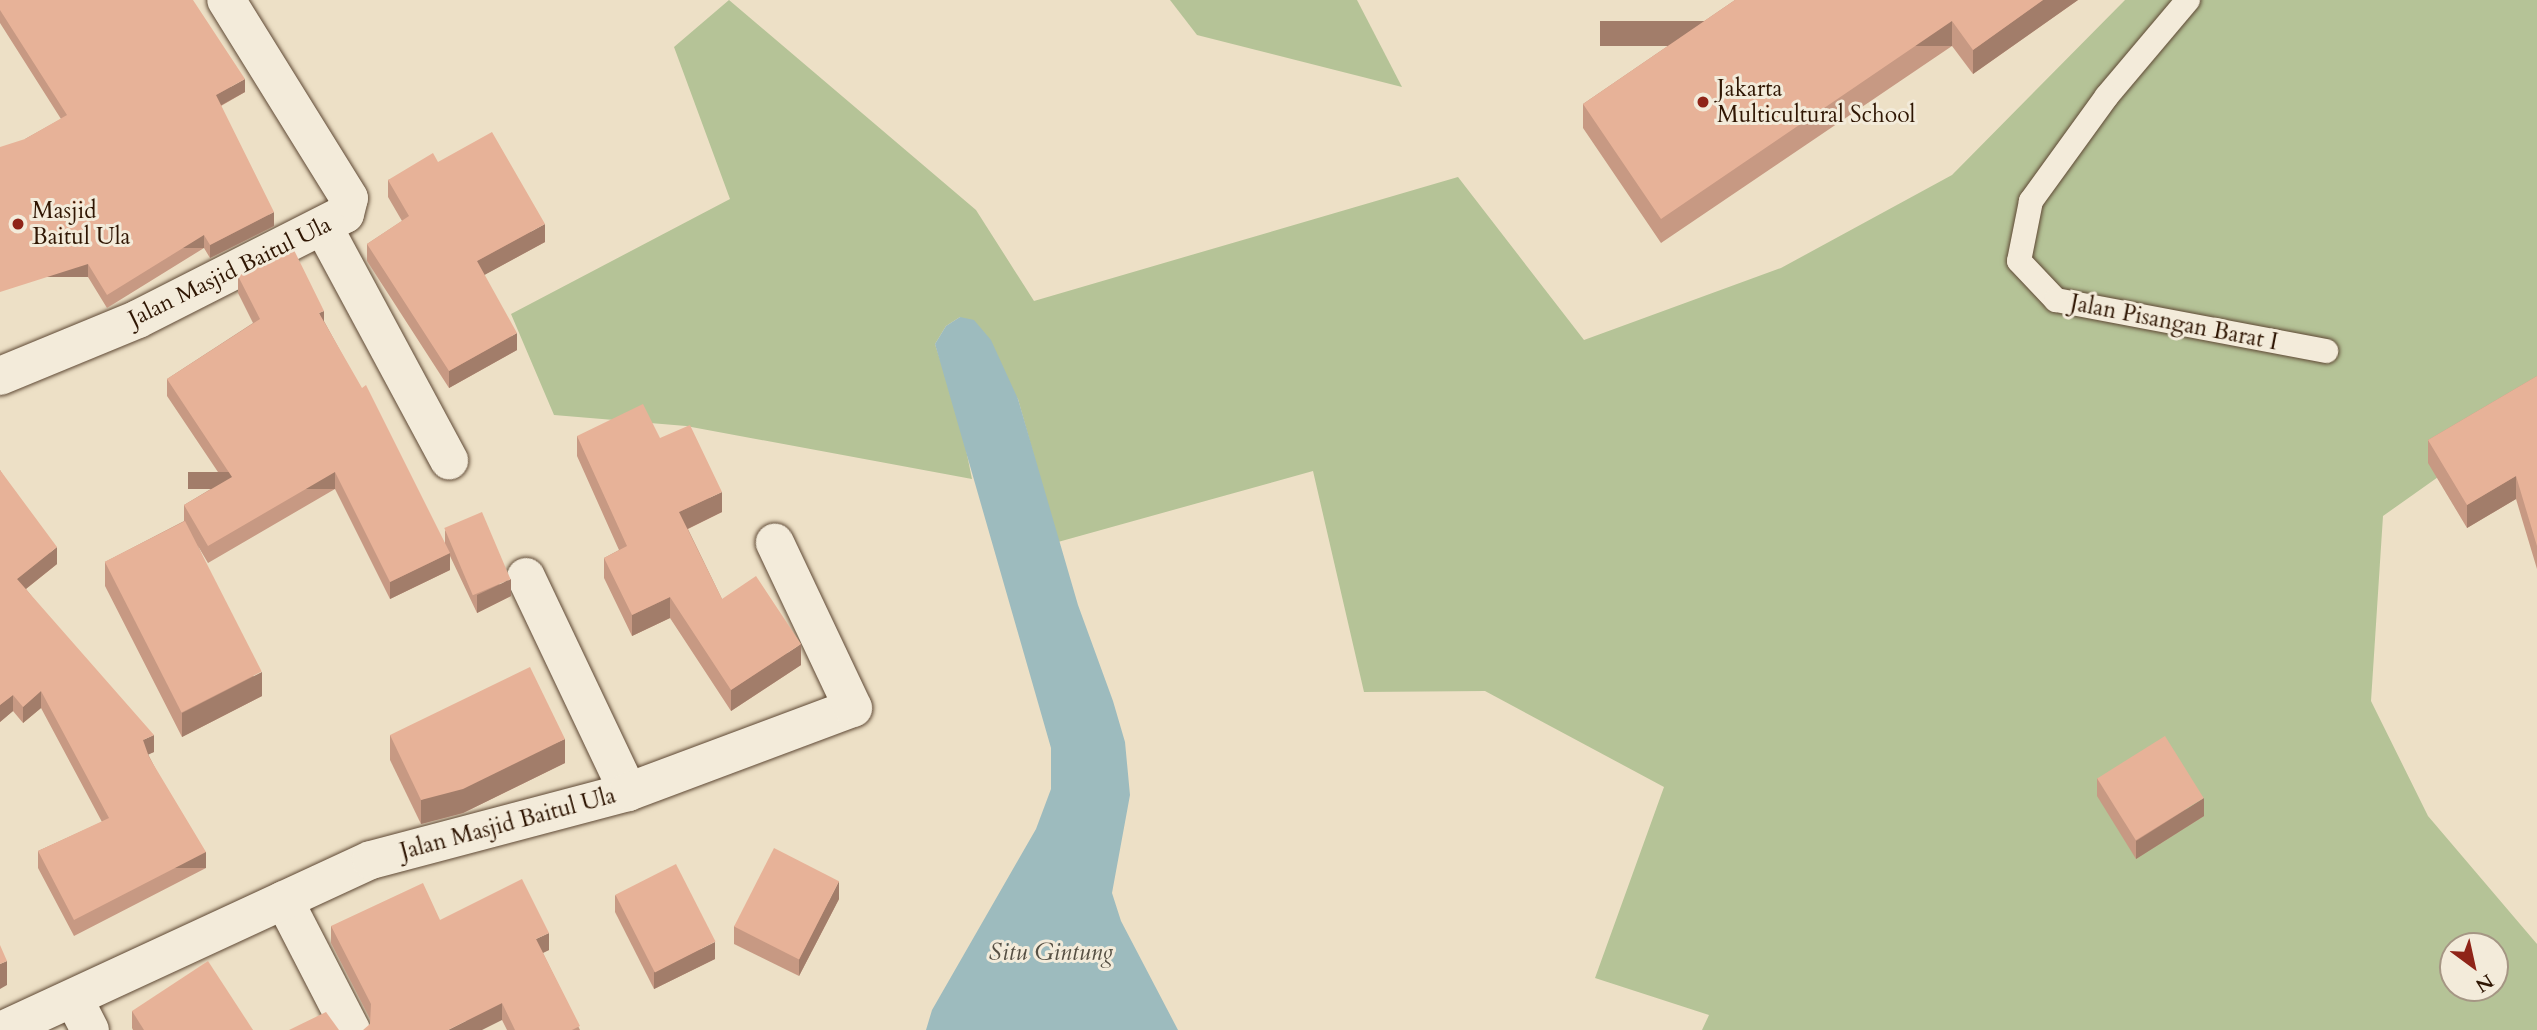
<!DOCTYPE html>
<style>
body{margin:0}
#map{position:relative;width:2537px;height:1030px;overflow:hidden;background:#ede0c6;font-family:Cardo,serif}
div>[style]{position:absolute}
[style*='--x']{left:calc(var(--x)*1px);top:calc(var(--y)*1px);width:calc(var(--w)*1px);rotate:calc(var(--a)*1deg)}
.green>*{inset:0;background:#b5c397}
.water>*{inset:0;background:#9dbbbe}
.roads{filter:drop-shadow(0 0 2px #5e4834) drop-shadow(0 0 2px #5e4834)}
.lane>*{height:24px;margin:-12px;padding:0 12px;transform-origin:12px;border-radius:12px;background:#f3ebda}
.street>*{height:38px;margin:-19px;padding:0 19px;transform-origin:19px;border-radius:19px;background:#f3ebda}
.wall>*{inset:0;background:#c79983}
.shaded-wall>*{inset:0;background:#a27d6a;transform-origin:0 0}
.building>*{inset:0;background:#e7b298;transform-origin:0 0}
.dots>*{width:19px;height:19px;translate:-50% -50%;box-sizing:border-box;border:4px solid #f3ebda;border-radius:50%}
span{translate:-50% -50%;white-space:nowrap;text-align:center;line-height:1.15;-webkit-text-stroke:6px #f3ebda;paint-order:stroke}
.poi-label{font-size:23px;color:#2f1603}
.left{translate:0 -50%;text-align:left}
.street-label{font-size:23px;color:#2f1603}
.water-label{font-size:24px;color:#565044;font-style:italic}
.north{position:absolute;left:2439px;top:932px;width:70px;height:70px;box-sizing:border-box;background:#f3ebda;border:2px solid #a59684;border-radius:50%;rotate:147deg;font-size:19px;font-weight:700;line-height:28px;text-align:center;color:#2f1603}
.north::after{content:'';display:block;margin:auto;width:24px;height:32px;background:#8f2418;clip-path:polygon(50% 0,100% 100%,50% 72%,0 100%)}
</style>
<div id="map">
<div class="green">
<i style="clip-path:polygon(evenodd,729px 0,976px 210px,1034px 301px,1458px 177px,1584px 340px,1781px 268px,1952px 175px,2125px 0,2537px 0,2537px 407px,2383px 516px,2371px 701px,2428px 816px,2537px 944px,2537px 1030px,1702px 1030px,1709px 1015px,1595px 978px,1664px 787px,1485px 691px,1364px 692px,1313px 471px,1058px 542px,1018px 399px,960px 317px,946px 326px,935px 344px,961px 425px,972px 479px,686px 426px,554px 415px,511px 314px,730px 199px,674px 47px,729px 0,2453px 946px,2495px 946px,2495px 988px,2453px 988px,2453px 946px)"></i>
<i style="clip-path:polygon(1170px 0,1357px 0,1402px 87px,1197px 35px)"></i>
</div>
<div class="water">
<i style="clip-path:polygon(960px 317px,974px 320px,991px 340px,1018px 399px,1078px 605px,1113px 701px,1125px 742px,1130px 795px,1112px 893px,1121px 921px,1178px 1030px,926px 1030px,932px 1010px,1036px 829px,1051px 789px,1051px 748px,935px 344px,946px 326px)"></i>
</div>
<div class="roads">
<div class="lane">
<i style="--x:2188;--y:0;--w:126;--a:130.2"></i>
<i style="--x:2107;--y:96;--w:130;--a:125.9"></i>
<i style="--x:2031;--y:201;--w:61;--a:101.3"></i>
<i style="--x:2019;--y:261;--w:54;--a:46.5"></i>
<i style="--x:2056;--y:300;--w:275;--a:10.7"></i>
</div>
<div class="street">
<i style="--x:324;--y:228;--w:264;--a:61.7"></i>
<i style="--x:0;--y:376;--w:149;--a:-22.4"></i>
<i style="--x:138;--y:319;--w:232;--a:-26.9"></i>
<i style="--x:345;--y:214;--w:16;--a:-76"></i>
<i style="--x:349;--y:198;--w:233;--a:-121.8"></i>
<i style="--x:526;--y:577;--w:238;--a:64.6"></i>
<i style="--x:284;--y:900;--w:146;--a:62.7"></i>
<i style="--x:74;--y:999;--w:35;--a:63"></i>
<i style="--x:3;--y:1030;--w:405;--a:-24.8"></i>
<i style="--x:371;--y:860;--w:266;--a:-14.8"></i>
<i style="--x:628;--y:792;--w:240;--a:-20.5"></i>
<i style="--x:853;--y:708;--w:183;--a:-115.3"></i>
</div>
</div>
<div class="wall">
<i style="clip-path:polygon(0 0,245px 92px,221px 106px,274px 226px,210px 258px,204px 248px,107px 308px,88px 277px,25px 139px,61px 119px,0 23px)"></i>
<i style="clip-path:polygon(1735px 0,2078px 0,1973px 74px,1952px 46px,1661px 243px,1583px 128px,1583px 104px)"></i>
<i style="clip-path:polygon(438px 162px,545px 242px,484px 275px,517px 350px,449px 388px,367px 261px,367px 244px,402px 221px,388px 197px,388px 180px)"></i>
<i style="clip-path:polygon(238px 276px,324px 321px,445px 544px,445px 530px,511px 596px,477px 613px,450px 556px,450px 570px,390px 599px,335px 489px,208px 563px,198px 546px,262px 696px,182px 737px,105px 586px,105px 562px,184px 521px,184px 505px,224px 481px,167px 396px,167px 379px,253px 323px,238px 293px)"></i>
<i style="clip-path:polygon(2537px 376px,2537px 569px,2516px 499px,2467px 528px,2428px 463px,2428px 440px)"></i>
<i style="clip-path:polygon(577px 436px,660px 438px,722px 512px,688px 529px,722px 599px,801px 665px,731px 711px,670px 618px,632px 636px,604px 578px,604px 558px,619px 550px,577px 456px)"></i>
<i style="clip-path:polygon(0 470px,57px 564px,26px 589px,154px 752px,148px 754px,206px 868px,74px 936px,38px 868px,38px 851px,102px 822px,41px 708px,23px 723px,13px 711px,0 722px)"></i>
<i style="clip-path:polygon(390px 735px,565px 763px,463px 813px,421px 824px,390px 760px)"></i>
<i style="clip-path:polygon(2097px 778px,2204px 816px,2136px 859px,2097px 796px)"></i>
<i style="clip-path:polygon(615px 895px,715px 959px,654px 989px,615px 912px)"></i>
<i style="clip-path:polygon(839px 899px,799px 976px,734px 944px,734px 926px)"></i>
<i style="clip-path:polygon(440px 920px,549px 950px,543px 953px,580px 1030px,507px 1030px,502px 1020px,370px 1024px,370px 1019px,331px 943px,331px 926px)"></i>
<i style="clip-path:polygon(132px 1011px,253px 1030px,133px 1030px,132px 1028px)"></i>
</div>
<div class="shaded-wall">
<i style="clip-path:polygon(2043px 0,2078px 0,1973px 74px,1973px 50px)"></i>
<i style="left:1952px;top:21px;width:25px;height:352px;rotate:90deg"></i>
<i style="clip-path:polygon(245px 79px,245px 92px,216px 108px,216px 95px)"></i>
<i style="clip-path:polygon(274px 212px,274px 226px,210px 258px,210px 245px)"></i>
<i style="clip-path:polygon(545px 224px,545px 242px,477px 279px,477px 261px)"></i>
<i style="left:204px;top:235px;width:13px;height:114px;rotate:90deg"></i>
<i style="left:88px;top:264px;width:13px;height:92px;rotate:90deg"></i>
<i style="clip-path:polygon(324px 311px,324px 328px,319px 313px)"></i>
<i style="clip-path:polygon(517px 333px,517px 350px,449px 388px,449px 371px)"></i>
<i style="left:335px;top:472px;width:17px;height:147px;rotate:90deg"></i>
<i style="clip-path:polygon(2516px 476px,2516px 499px,2467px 528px,2467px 505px)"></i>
<i style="clip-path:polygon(722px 492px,722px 512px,679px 533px,679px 512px)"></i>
<i style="clip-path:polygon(57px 547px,57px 564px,17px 596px,17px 579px)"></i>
<i style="clip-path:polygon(450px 553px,450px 570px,390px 599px,390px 582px)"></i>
<i style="clip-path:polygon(511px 579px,511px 596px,477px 613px,477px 595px)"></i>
<i style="clip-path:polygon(670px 597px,670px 618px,632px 636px,632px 615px)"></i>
<i style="clip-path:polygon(801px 644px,801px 665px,731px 711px,731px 690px)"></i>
<i style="clip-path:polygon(262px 672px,262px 696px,182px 737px,182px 713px)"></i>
<i style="clip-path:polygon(41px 691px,41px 708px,23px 723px,23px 707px)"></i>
<i style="clip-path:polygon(13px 695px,13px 711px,0 722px,0 705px)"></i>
<i style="clip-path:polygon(154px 735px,154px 752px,143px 757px,143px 740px)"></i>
<i style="clip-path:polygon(565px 739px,565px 763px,463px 813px,421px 824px,421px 800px)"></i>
<i style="clip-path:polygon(2204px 798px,2204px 816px,2136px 859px,2136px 841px)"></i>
<i style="left:206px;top:852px;width:16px;height:148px;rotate:90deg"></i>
<i style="clip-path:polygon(839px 881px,839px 899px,799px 976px,799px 959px)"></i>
<i style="clip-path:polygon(549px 933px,549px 950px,536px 956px,536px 939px)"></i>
<i style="clip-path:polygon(715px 942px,715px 959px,654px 989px,654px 972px)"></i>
<i style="clip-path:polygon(7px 961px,7px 985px,0 989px,0 964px)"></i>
<i style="clip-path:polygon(502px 1003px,502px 1020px,482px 1030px,448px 1030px)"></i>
</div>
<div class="building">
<i style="clip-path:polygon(0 0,193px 0,245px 79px,216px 95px,274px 212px,210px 245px,204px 235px,107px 295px,88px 264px,0 292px,0 147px,25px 139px,67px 115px,0 10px)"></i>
<i style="clip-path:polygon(1735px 0,2043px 0,1973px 50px,1952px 21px,1661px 219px,1583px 104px)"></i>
<i style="clip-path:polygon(492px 132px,545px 224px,477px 261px,517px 333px,449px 371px,367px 244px,409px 216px,388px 180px,433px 153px,438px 162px)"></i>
<i style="clip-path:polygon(293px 248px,324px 311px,319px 313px,362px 388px,366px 385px,450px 553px,390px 582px,335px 472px,208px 546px,184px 505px,232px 477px,167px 379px,260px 319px,238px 276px)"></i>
<i style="clip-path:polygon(2537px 376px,2537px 546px,2516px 476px,2467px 505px,2428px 440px)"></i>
<i style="clip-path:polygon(643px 404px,660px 438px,690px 425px,722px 492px,679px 512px,722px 599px,756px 576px,801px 644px,731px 690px,670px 597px,632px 615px,604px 558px,627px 546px,577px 436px)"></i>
<i style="clip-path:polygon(0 470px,57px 547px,17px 579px,154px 735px,143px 740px,149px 757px,206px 852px,74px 920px,38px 851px,109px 818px,41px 691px,23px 707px,13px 695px,0 705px)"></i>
<i style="left:482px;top:512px;width:73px;height:41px;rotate:67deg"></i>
<i style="left:185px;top:521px;width:169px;height:90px;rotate:63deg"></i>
<i style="clip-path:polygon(530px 667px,565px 739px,463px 789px,421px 800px,390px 735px)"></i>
<i style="left:2165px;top:736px;width:73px;height:80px;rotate:58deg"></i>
<i style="left:774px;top:848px;width:73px;height:88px;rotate:27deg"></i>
<i style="left:676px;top:864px;width:87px;height:68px;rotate:63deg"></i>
<i style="clip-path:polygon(522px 879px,549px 933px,536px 939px,580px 1026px,572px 1030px,515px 1030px,502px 1003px,448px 1030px,363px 1030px,370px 1024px,371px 1004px,331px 926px,423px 883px,440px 920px)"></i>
<i style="clip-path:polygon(0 945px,7px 961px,0 964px)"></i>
<i style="clip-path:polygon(208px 961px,253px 1030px,144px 1030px,132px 1011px)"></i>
<i style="clip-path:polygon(326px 1012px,339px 1030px,289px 1030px)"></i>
</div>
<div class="dots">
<i style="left:1703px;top:102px;background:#8f2418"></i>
<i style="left:18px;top:224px;background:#8f2418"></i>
</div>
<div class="poi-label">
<span class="left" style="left:1717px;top:102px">Jakarta<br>Multicultural School</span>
<span class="left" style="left:32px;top:224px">Masjid<br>Baitul Ula</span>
</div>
<div class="street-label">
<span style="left:230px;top:272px;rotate:-26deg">Jalan Masjid Baitul Ula</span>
<span style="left:2174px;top:323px;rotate:11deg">Jalan Pisangan Barat I</span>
<span style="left:508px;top:824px;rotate:-15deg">Jalan Masjid Baitul Ula</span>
</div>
<div class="water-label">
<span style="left:1051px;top:953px">Situ Gintung</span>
</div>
<div class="north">N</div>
</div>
